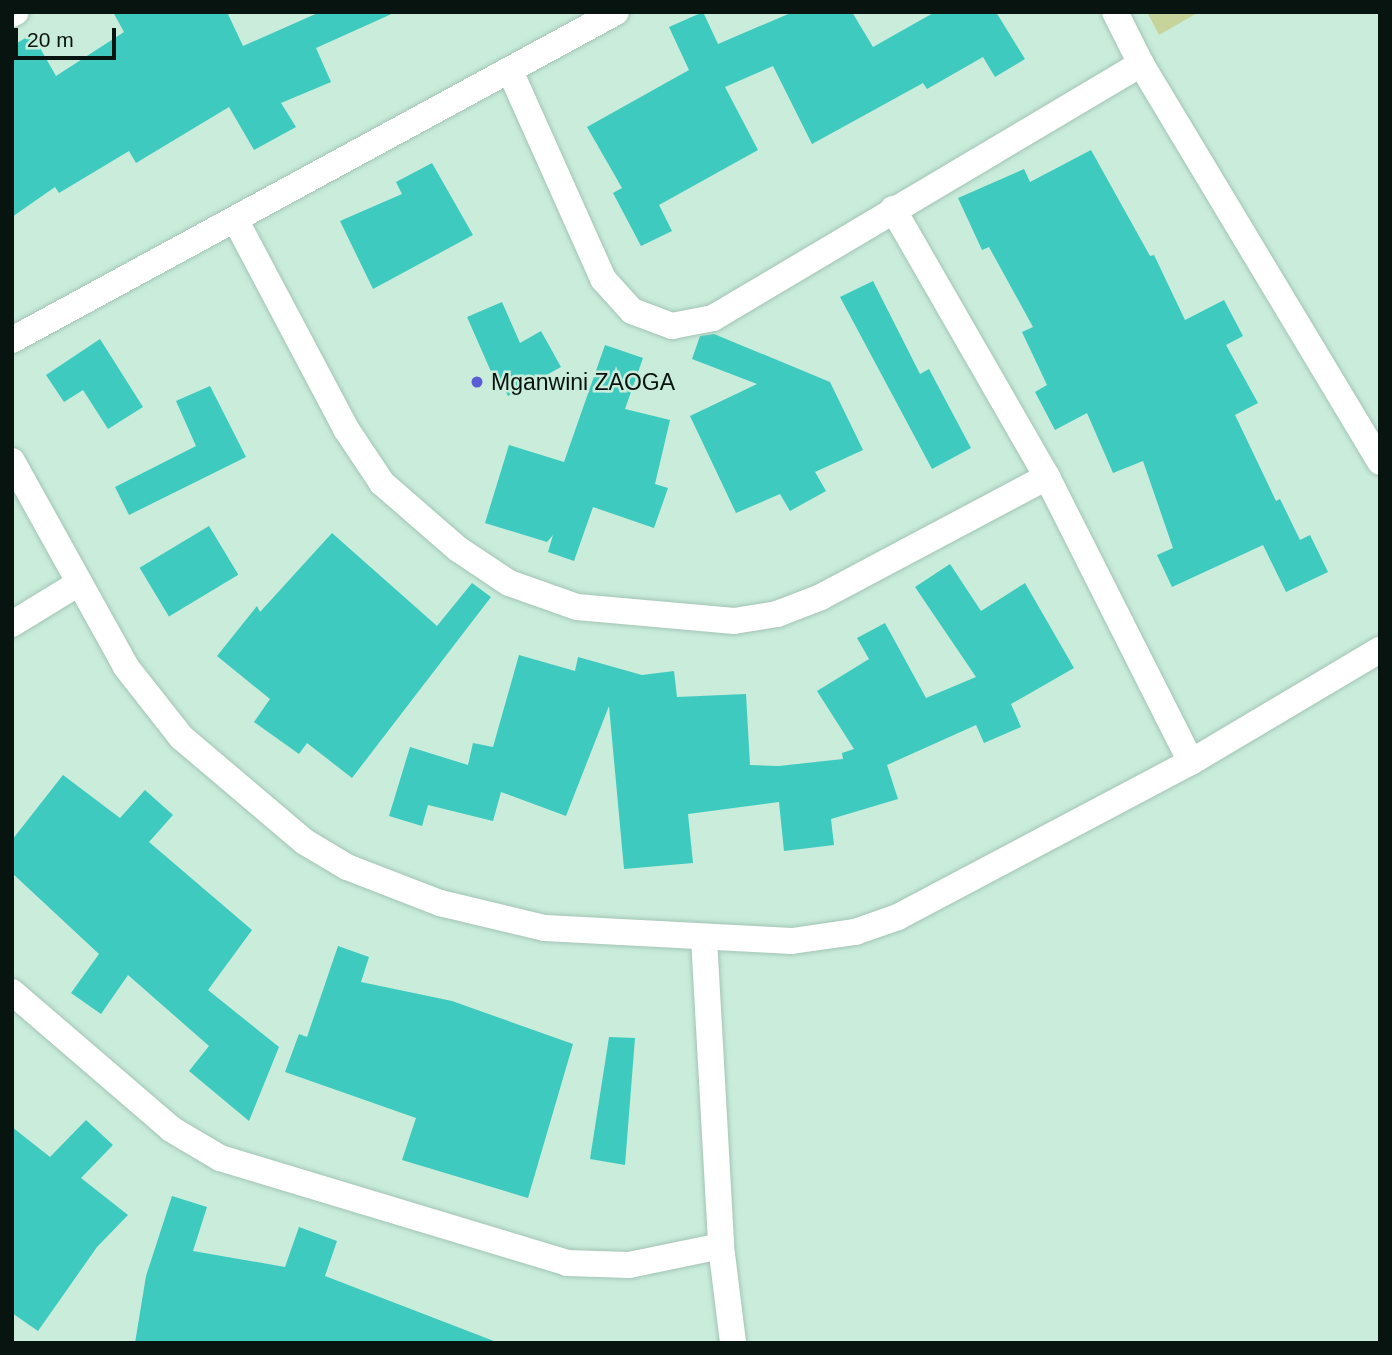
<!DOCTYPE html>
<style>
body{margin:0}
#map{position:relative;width:1392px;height:1355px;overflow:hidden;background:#c9ecdb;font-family:Helvetica,sans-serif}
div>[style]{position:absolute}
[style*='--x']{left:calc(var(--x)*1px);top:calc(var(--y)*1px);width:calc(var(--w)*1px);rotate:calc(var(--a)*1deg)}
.green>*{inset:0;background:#c6d49b}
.building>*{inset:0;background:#3ecabf;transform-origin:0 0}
.roads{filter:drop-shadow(0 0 2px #a2c4b4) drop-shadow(0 0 2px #a2c4b4)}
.street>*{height:26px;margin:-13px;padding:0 13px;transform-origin:13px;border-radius:13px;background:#fff}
.dots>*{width:19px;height:19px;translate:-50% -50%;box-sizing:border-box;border:4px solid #c9ecdb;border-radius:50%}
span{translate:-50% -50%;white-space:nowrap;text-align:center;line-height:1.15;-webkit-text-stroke:5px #c9ecdb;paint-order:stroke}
.poi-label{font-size:23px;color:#08140f}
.left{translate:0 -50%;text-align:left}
.frame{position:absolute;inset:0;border:14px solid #08140f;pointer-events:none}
.scale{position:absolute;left:14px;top:28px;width:102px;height:32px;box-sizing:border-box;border:4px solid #08140f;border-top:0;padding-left:9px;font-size:21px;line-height:24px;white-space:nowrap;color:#08140f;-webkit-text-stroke:5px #c9ecdb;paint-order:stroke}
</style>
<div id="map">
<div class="green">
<i style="clip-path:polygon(1147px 12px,1199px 12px,1159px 35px)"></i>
</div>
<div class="building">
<i style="clip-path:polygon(113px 12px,227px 12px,243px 46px,320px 12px,396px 12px,316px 48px,331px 82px,281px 103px,296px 127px,254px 150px,229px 107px,136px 163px,129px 151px,59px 193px,55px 187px,12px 217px,12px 46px,32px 34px,56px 76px,124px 32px)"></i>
<i style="clip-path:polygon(703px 12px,718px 44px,793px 12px,852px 12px,873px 47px,935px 12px,996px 12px,1025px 59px,995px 77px,983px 57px,927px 89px,923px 83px,812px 144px,773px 66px,725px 87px,758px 150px,659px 205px,672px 231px,641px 246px,613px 193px,622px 188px,587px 127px,689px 70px,669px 27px)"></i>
<i style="clip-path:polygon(1091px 150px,1150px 256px,1154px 255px,1185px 320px,1224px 300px,1243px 336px,1226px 345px,1258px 403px,1235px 415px,1276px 501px,1280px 499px,1300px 540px,1310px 535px,1328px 572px,1286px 592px,1263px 545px,1172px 587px,1157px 555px,1173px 548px,1143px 461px,1113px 473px,1087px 413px,1055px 430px,1035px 392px,1047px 385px,1022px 332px,1033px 327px,989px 247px,982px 250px,958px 198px,1024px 169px,1030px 182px)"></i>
<i style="clip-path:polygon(432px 163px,473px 235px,373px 289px,340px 221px,402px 194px,396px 182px)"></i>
<i style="clip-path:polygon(873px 281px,920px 374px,929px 369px,971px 448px,932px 469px,840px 297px)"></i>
<i style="clip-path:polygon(502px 302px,520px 343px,541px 331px,561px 367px,508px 396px,500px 381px,496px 383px,467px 317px)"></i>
<i style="clip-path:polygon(714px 334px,830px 382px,863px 450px,815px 472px,826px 491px,790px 511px,780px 494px,736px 513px,690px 416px,757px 384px,692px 359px,700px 336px)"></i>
<i style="clip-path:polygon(100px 339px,143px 407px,108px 429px,83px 390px,64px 402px,46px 375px)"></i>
<i style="clip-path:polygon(605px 345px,643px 358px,625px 409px,670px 420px,655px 484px,668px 488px,654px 528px,593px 507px,574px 561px,548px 552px,553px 535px,547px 542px,485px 523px,509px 445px,564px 462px)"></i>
<i style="clip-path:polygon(210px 386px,246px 457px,129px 515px,115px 487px,196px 446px,176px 401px)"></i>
<i style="left:209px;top:526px;width:57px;height:81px;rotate:59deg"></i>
<i style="clip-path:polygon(332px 533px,437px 626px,472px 583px,491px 597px,352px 778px,307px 743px,299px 754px,254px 722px,270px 699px,217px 656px,257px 606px,260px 612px)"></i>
<i style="clip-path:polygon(950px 564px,981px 611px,1025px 583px,1074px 668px,1011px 704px,1021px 727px,984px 743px,976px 725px,887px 765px,898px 799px,831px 819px,834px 845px,784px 851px,779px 802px,688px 814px,693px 863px,624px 869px,609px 706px,566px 816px,501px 792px,493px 821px,428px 805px,422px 826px,389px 816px,410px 747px,468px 765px,473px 743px,493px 747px,519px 655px,575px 671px,578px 657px,642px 675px,674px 671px,677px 697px,746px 694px,750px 765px,779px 766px,843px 759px,842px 753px,854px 749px,817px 691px,869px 659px,857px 638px,885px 623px,926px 698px,976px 677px,915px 587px)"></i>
<i style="clip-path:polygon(63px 775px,120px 818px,145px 790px,173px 815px,149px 842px,252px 930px,208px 990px,279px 1047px,249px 1121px,189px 1071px,209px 1046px,128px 975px,101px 1014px,71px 993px,99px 954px,12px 873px,12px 840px)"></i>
<i style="clip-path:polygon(338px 946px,369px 957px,361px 982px,452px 1001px,573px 1044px,528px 1198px,402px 1160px,416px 1118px,285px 1072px,299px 1034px,307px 1037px)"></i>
<i style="clip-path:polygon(609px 1037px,635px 1038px,625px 1165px,590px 1159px)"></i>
<i style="clip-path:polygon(86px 1120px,113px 1145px,81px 1178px,128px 1215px,97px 1247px,38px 1331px,12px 1313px,12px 1127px,50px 1157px)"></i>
<i style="clip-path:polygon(172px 1196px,207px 1207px,193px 1251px,285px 1267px,299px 1227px,337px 1241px,325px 1276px,499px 1343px,135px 1343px,146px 1276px)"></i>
</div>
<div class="roads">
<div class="street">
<i style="--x:1115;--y:12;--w:58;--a:63.4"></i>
<i style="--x:1141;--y:64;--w:464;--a:59"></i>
<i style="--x:12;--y:14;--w:4;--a:-27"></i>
<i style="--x:511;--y:73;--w:226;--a:65.9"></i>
<i style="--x:603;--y:279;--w:43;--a:47.8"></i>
<i style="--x:632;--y:311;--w:43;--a:20.6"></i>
<i style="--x:672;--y:326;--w:42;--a:-11"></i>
<i style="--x:713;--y:318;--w:498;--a:-30.7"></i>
<i style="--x:893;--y:209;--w:309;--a:60.1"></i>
<i style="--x:1047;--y:477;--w:319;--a:63.2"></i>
<i style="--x:236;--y:221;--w:235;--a:62.1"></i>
<i style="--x:346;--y:429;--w:65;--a:56.3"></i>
<i style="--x:382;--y:483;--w:101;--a:41"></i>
<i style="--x:458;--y:549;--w:61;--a:33.7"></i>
<i style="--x:509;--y:583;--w:72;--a:19.4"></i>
<i style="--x:577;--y:607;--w:158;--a:5.1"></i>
<i style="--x:734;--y:621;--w:44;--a:-9.2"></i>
<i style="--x:777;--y:614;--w:47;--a:-21.1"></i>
<i style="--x:821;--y:597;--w:256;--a:-28"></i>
<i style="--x:12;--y:340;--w:687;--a:-28.5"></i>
<i style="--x:12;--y:461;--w:235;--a:61"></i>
<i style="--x:126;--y:667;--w:89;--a:51.8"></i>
<i style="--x:181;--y:737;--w:162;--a:40.3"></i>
<i style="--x:305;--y:842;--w:49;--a:30.8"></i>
<i style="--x:347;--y:867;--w:100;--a:21.2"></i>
<i style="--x:440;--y:903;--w:108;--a:13.4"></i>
<i style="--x:545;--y:928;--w:247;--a:3"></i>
<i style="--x:792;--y:941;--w:64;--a:-8.1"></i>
<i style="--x:855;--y:932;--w:46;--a:-19.2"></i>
<i style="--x:898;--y:917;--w:331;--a:-27.9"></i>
<i style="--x:1191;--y:762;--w:220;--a:-30.7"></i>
<i style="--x:12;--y:624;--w:79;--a:-31.5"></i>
<i style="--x:704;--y:938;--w:308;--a:86.8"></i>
<i style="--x:721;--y:1246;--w:98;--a:82.9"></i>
<i style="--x:12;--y:992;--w:210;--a:40.7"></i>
<i style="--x:171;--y:1129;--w:57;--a:30.6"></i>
<i style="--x:220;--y:1158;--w:363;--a:16.8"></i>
<i style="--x:567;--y:1263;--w:62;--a:1.8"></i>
<i style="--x:629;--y:1265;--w:94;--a:-11.7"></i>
</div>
</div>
<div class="dots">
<i style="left:477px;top:382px;background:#5c5dd4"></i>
</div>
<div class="poi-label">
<span class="left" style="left:491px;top:382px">Mganwini ZAOGA</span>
</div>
<div class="frame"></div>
<div class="scale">20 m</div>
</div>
